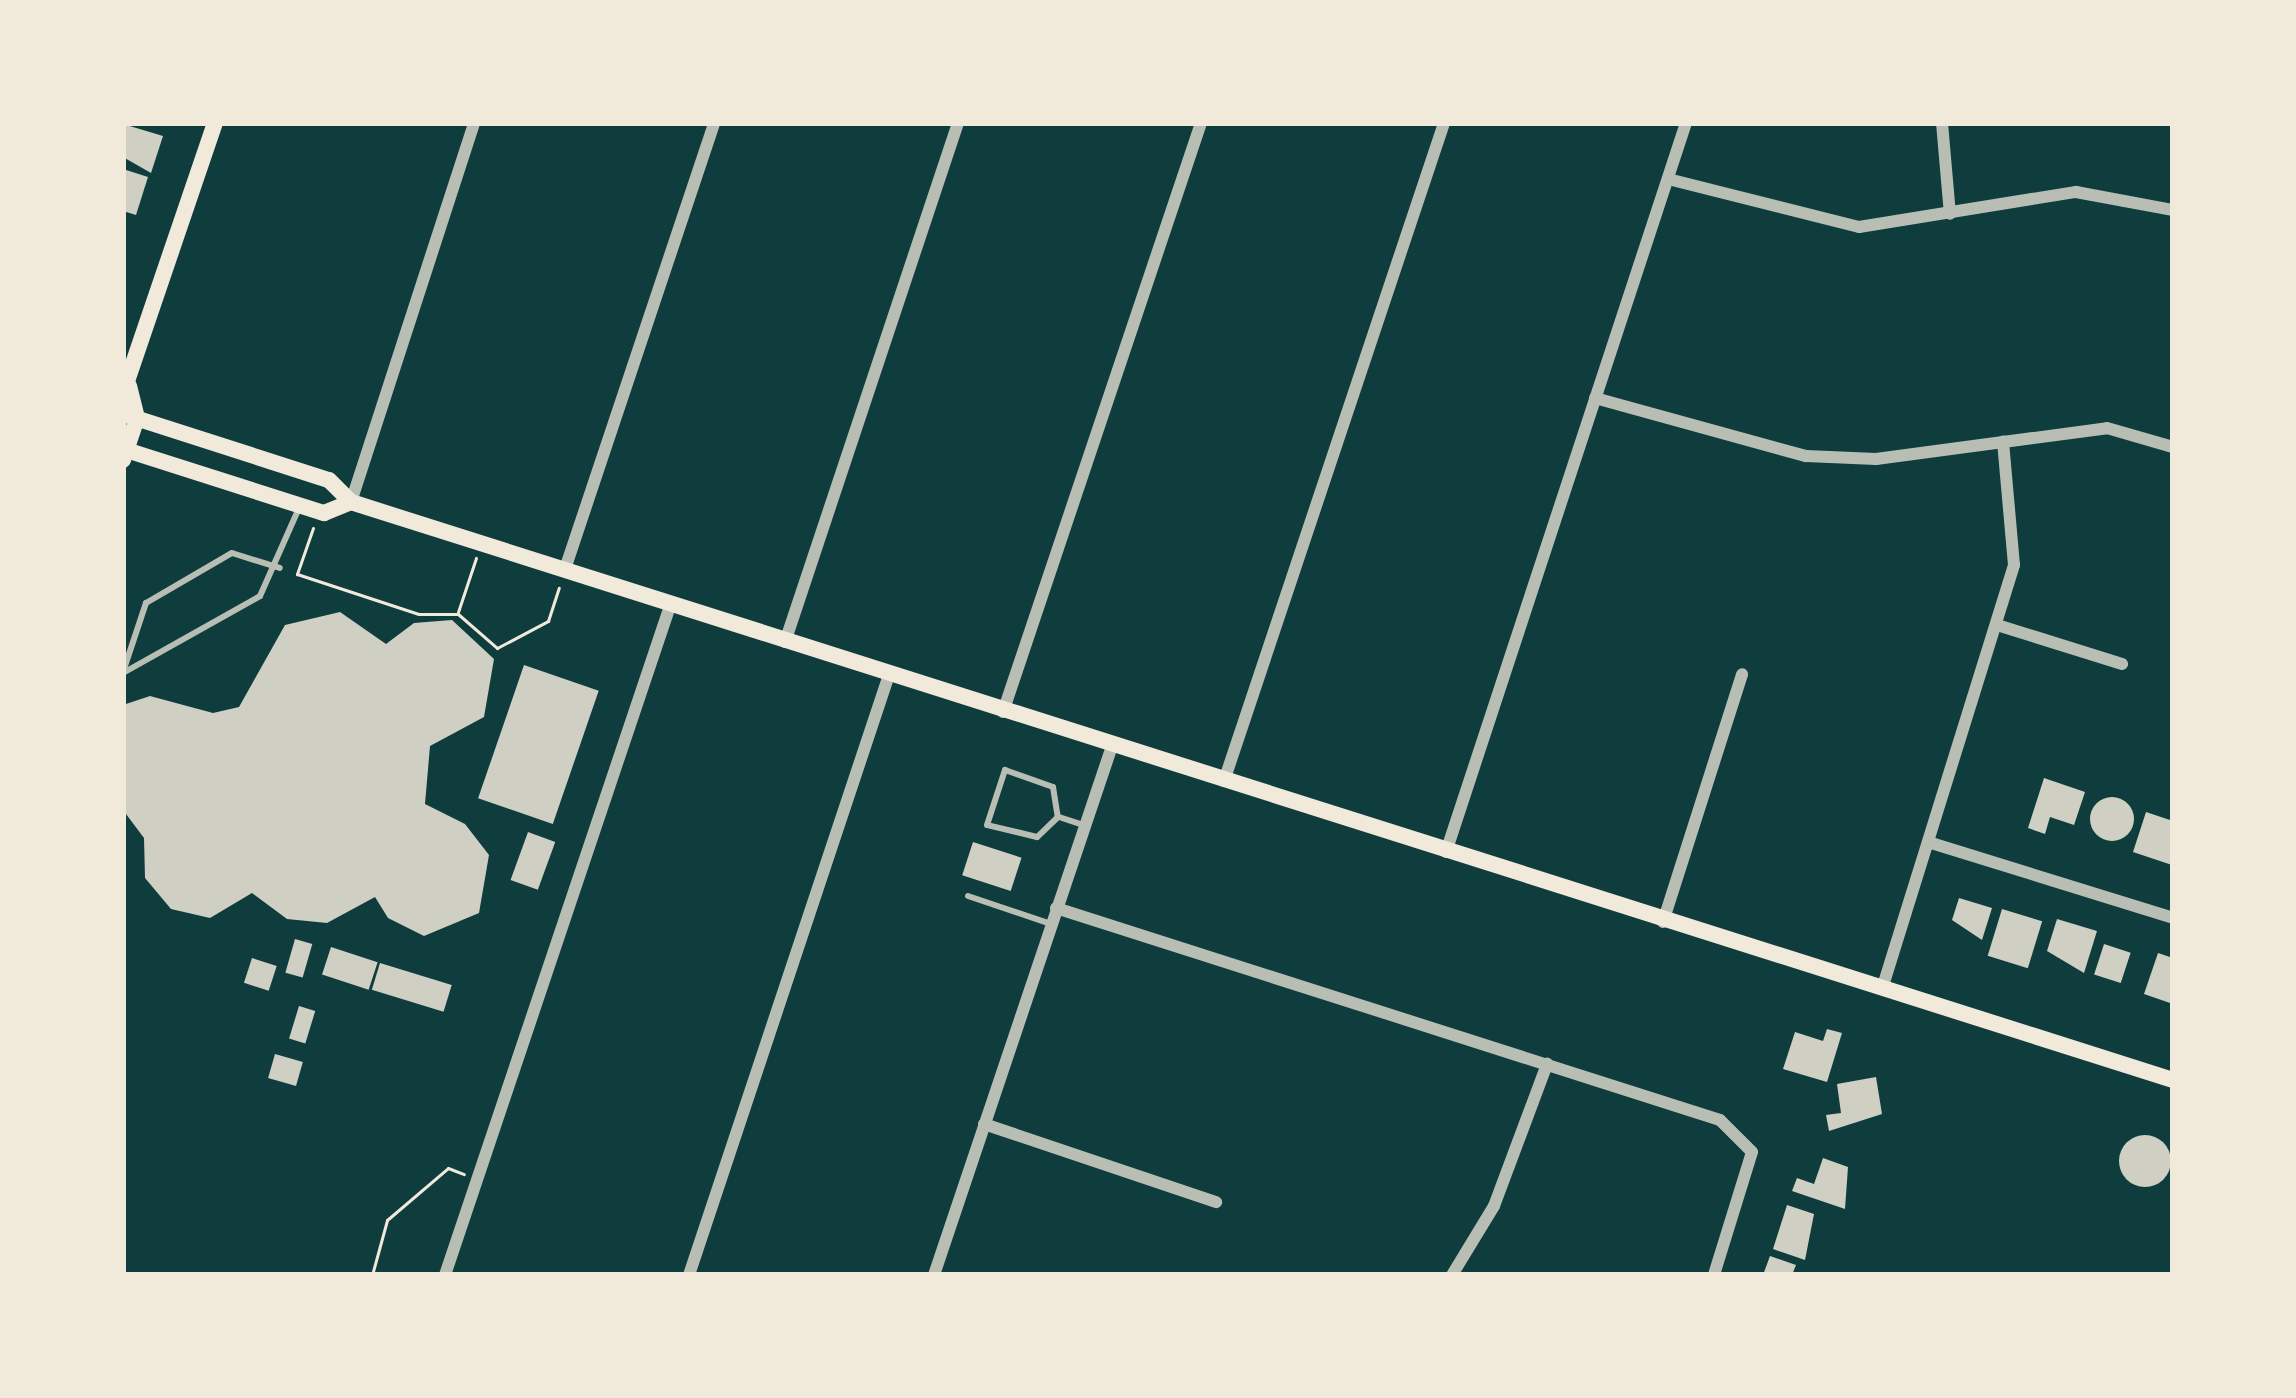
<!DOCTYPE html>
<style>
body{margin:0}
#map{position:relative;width:2296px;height:1398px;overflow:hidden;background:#0f3d3e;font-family:"Varela Round",sans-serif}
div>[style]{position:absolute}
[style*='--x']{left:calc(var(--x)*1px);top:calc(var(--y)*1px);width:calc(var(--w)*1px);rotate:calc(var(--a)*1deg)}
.building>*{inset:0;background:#cfcfc3;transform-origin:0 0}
.round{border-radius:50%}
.path>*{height:3px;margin:-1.5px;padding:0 1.5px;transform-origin:1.5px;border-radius:1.5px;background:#f1e9da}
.service>*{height:6px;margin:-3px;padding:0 3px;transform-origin:3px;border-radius:3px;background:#b8beb3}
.minor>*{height:12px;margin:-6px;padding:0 6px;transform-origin:6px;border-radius:6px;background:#b8beb3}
.secondary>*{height:16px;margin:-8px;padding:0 8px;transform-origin:8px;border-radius:8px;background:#f1e9da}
span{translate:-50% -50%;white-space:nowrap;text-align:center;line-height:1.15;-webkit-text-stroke:12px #f1e9da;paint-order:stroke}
.frame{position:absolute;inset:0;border:126px solid #f1e9da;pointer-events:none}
</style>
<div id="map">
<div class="building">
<i style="clip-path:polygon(123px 124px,163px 136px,151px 173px,123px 157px)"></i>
<i style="clip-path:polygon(123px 169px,148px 177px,136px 215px,123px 211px)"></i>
<i style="clip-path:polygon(340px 612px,386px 644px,414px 623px,452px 620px,494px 659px,484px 717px,430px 746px,425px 804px,465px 824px,489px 855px,479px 913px,424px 936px,388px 918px,375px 897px,327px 923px,287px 919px,252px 893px,210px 918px,171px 909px,145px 878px,144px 838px,123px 810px,123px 705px,150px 696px,213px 713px,239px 707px,285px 625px)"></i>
<i style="left:524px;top:665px;width:79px;height:141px;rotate:19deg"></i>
<i style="clip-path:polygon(2044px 778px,2085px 792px,2074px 825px,2050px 817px,2045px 834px,2028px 828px)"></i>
<i class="round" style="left:2090px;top:797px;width:44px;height:44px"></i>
<i style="clip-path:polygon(2146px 812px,2173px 821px,2172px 865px,2133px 852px)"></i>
<i style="left:528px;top:832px;width:29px;height:51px;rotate:20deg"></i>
<i style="left:973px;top:842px;width:51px;height:35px;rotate:18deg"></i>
<i style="clip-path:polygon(1959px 898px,1992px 908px,1982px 940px,1952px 920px)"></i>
<i style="left:2002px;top:909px;width:42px;height:49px;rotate:17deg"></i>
<i style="clip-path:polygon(2057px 919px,2097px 931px,2084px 973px,2047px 951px)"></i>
<i style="left:295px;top:939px;width:18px;height:35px;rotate:16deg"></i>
<i style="left:2104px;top:944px;width:28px;height:32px;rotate:18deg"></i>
<i style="left:331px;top:947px;width:49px;height:29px;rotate:18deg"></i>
<i style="clip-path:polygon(2158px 953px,2173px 958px,2173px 1004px,2144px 994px)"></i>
<i style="left:252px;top:958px;width:26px;height:26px;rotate:18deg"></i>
<i style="left:380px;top:963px;width:75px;height:28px;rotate:17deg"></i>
<i style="left:299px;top:1006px;width:17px;height:34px;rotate:17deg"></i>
<i style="clip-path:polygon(1827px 1029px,1842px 1033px,1827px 1082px,1783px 1069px,1795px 1032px,1823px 1041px)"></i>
<i style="left:275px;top:1054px;width:29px;height:25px;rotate:16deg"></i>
<i style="clip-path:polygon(1876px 1077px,1882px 1114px,1829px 1131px,1826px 1115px,1841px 1113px,1837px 1084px)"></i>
<i class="round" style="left:2119px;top:1135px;width:52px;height:52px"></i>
<i style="clip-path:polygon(1823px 1158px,1848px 1167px,1845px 1209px,1792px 1191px,1797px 1178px,1814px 1184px)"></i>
<i style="clip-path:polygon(1787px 1205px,1814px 1214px,1805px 1260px,1773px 1249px)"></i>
<i style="clip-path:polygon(1770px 1256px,1796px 1265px,1792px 1275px,1763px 1275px)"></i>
</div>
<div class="path">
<i style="--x:313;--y:528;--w:49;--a:109.2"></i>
<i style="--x:297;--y:574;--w:128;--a:18.2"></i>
<i style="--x:419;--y:614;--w:39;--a:0"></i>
<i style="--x:458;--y:614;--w:52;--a:41.1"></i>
<i style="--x:497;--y:648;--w:58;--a:-27.9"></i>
<i style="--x:548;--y:621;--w:35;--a:-72"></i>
<i style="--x:458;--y:612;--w:57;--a:-71.6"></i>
<i style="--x:372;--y:1275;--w:57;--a:-74.7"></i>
<i style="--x:387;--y:1220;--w:80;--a:-40.4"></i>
<i style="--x:448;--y:1168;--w:17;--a:21"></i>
</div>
<div class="service">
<i style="--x:123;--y:672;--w:73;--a:-71.6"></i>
<i style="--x:146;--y:603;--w:99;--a:-30.2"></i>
<i style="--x:232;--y:553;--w:50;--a:17.4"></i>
<i style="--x:123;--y:673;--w:157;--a:-29.3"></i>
<i style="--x:260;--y:596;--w:96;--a:-66.1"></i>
<i style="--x:1005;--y:770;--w:51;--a:19.5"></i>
<i style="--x:1053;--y:787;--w:30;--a:81"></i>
<i style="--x:1058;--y:817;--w:29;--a:136"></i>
<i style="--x:1037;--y:837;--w:51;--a:-166.5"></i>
<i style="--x:987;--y:825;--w:58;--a:-71.9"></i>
<i style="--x:1059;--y:817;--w:26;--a:18"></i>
<i style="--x:968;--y:896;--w:88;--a:18.6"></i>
</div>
<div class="minor">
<i style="--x:1942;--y:123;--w:91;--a:85"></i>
<i style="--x:1668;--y:179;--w:197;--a:14.1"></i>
<i style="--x:1859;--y:227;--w:220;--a:-9.2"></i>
<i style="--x:2076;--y:192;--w:99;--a:10.5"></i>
<i style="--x:1595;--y:398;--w:219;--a:15.4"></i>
<i style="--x:1806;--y:456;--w:70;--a:2.5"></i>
<i style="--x:1876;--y:459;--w:233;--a:-7.6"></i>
<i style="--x:2107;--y:428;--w:69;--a:16.1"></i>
<i style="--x:351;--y:502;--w:398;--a:-72"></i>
<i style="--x:565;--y:569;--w:470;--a:-71.5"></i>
<i style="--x:1997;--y:625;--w:131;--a:17.3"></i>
<i style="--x:785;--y:642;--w:547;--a:-71.57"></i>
<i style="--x:1003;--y:712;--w:621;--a:-71.42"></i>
<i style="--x:1224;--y:781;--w:694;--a:-71.51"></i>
<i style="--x:1928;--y:842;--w:257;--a:17.2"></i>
<i style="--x:1446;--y:852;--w:767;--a:-71.78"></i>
<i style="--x:1056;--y:908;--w:697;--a:17.71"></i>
<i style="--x:1720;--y:1120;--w:45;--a:45"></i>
<i style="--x:1752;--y:1152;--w:129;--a:107.2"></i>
<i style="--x:1663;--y:922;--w:260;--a:-72.3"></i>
<i style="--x:1882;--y:989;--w:444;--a:-72.7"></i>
<i style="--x:2014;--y:565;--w:124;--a:-95.1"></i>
<i style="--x:984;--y:1124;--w:245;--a:18.6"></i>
<i style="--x:445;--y:1275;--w:709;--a:-71.41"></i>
<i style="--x:689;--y:1275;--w:632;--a:-71.57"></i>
<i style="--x:934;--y:1275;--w:558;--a:-71.4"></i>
<i style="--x:1452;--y:1275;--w:81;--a:-58.7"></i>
<i style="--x:1494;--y:1206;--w:152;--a:-69.5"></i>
</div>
<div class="secondary">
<i style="--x:123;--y:393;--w:285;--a:-71.2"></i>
<i style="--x:123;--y:414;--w:216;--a:17.8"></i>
<i style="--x:329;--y:480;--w:31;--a:45"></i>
<i style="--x:351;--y:502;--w:1911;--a:17.6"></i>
<i style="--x:123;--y:449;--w:211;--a:17.7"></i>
<i style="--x:324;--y:513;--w:29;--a:-22"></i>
<i style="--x:123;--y:460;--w:44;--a:-71.6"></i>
<i style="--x:137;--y:418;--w:33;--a:-104"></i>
</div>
<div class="frame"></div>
</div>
